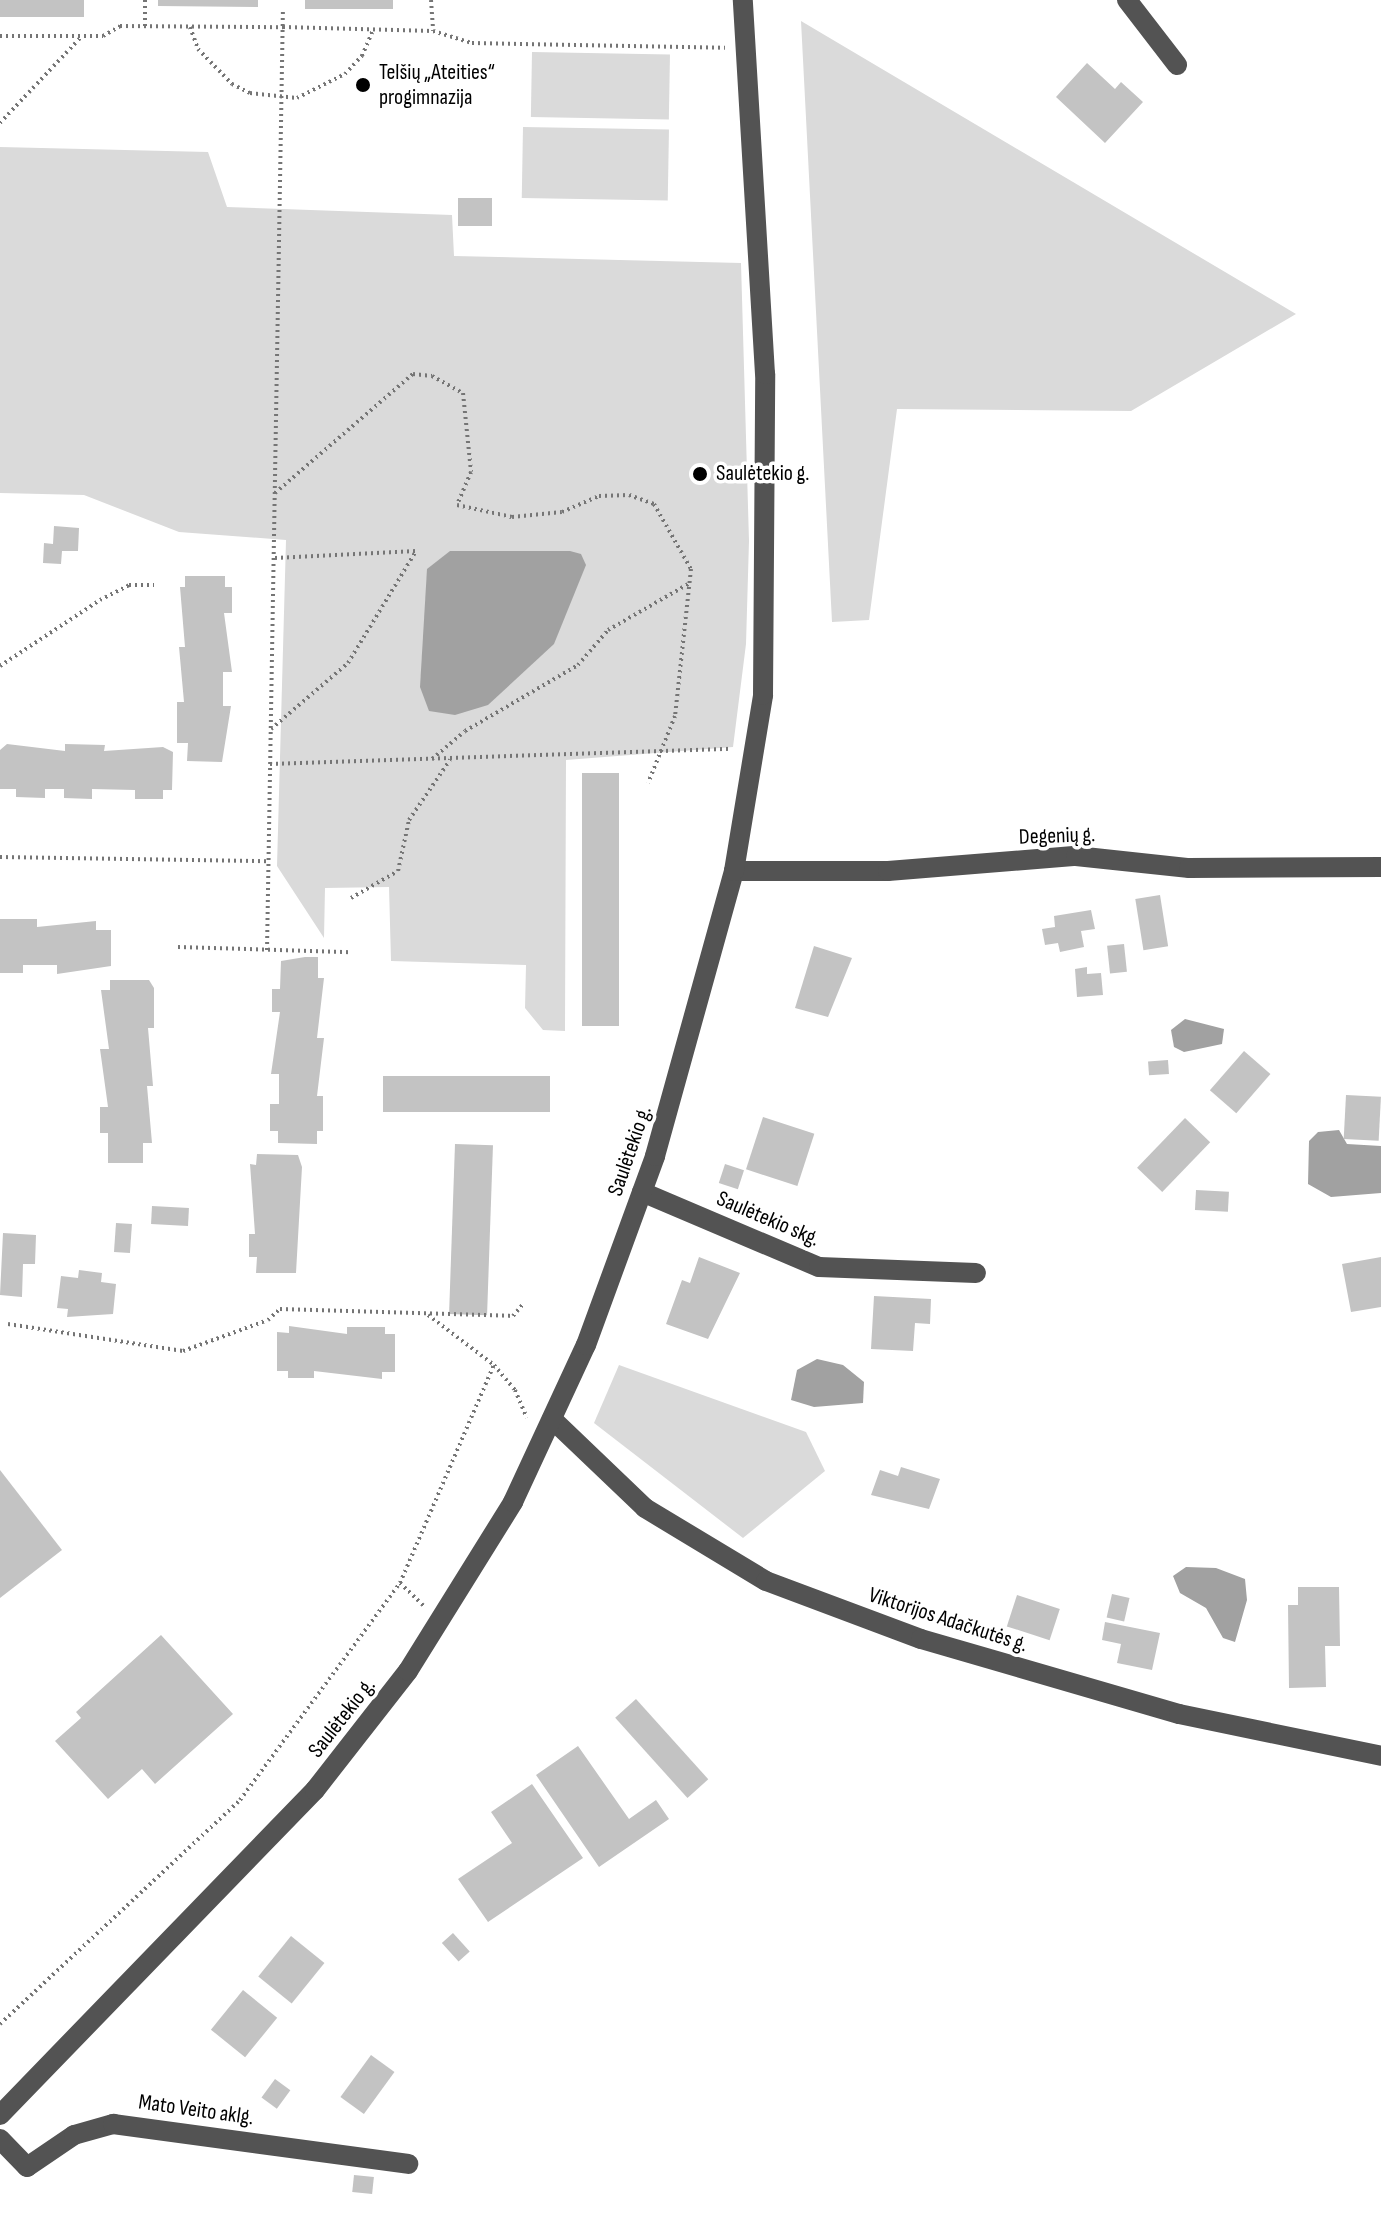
<!DOCTYPE html>
<meta charset="utf-8">
<style>
body{margin:0}
#map{position:relative;width:1381px;height:2218px;overflow:hidden;background:#fff;font-family:"Sofia Sans Condensed",sans-serif}
div>[style]{position:absolute}
[style*='--x']{left:calc(var(--x)*1px);top:calc(var(--y)*1px);width:calc(var(--w)*1px);rotate:calc(var(--a)*1deg)}
.green>*{inset:0;background:#dadada;transform-origin:0 0}
.water>*{inset:0;background:#a1a1a1}
.building>*{inset:0;background:#c3c3c3;transform-origin:0 0}
.path>*{height:4px;margin-top:-2px;transform-origin:0;background:repeating-linear-gradient(90deg,#757575 0 2px,transparent 0 6px)}
.minor>*{height:20px;margin:-10px;padding:0 10px;transform-origin:10px;border-radius:10px;background:#535353}
.dots>*{width:22px;height:22px;translate:-50% -50%;box-sizing:border-box;border:4px solid #fff;border-radius:50%}
span{translate:-50% -50%;white-space:nowrap;text-align:center;line-height:1.15;-webkit-text-stroke:7px #fff;paint-order:stroke}
.poi-label{font-size:22px;color:#000}
.left{translate:0 -50%;text-align:left}
.street-label{font-size:22px;color:#000}
</style>
<div id="map">
<div class="green">
<i style="clip-path:polygon(801px 21px,1296px 314px,1131px 411px,897px 409px,869px 620px,832px 622px)"></i>
<i style="left:532px;top:52px;width:138px;height:65px;rotate:1deg"></i>
<i style="left:523px;top:127px;width:146px;height:71px;rotate:1deg"></i>
<i style="clip-path:polygon(0 147px,208px 152px,227px 207px,452px 215px,454px 256px,741px 263px,749px 541px,746px 644px,733px 747px,566px 760px,565px 1031px,543px 1030px,525px 1008px,526px 965px,391px 961px,389px 887px,325px 888px,324px 938px,277px 866px,286px 540px,179px 532px,84px 495px,0 493px)"></i>
<i style="clip-path:polygon(619px 1365px,806px 1432px,825px 1471px,743px 1538px,594px 1423px)"></i>
</div>
<div class="water">
<i style="clip-path:polygon(450px 551px,570px 551px,581px 554px,586px 565px,554px 644px,488px 705px,455px 715px,429px 711px,420px 687px,427px 569px)"></i>
<i style="clip-path:polygon(1185px 1019px,1224px 1029px,1222px 1044px,1184px 1052px,1174px 1047px,1171px 1030px)"></i>
<i style="clip-path:polygon(1339px 1130px,1347px 1144px,1381px 1146px,1381px 1193px,1331px 1197px,1308px 1184px,1309px 1141px,1318px 1132px)"></i>
<i style="clip-path:polygon(817px 1359px,843px 1365px,864px 1382px,863px 1403px,814px 1407px,791px 1400px,797px 1370px)"></i>
<i style="clip-path:polygon(1186px 1567px,1216px 1568px,1245px 1579px,1247px 1600px,1235px 1642px,1223px 1638px,1206px 1608px,1180px 1593px,1173px 1576px)"></i>
</div>
<div class="building">
<i style="left:0;top:0;width:84px;height:17px"></i>
<i style="clip-path:polygon(158px 0,258px 0,258px 7px,158px 6px)"></i>
<i style="left:305px;top:0;width:88px;height:9px"></i>
<i style="clip-path:polygon(1087px 63px,1115px 89px,1121px 82px,1143px 102px,1105px 143px,1056px 97px)"></i>
<i style="left:458px;top:198px;width:34px;height:28px"></i>
<i style="clip-path:polygon(54px 526px,79px 528px,78px 551px,62px 551px,61px 564px,43px 563px,44px 543px,53px 544px)"></i>
<i style="clip-path:polygon(185px 576px,225px 576px,225px 587px,232px 587px,232px 613px,224px 613px,232px 672px,223px 672px,223px 706px,231px 706px,222px 762px,187px 761px,188px 743px,177px 743px,177px 702px,184px 702px,179px 647px,185px 647px,180px 587px,185px 587px)"></i>
<i style="clip-path:polygon(7px 744px,65px 751px,65px 744px,105px 745px,104px 751px,163px 747px,173px 752px,172px 790px,163px 790px,163px 799px,135px 799px,135px 790px,92px 789px,92px 799px,64px 798px,64px 789px,45px 789px,45px 798px,16px 797px,16px 789px,0 789px,0 750px)"></i>
<i style="left:582px;top:773px;width:37px;height:253px"></i>
<i style="left:1160px;top:895px;width:52px;height:25px;rotate:81deg"></i>
<i style="clip-path:polygon(1091px 910px,1095px 929px,1081px 931px,1084px 947px,1060px 952px,1058px 943px,1045px 945px,1042px 929px,1055px 927px,1054px 916px)"></i>
<i style="clip-path:polygon(0 919px,37px 919px,37px 927px,96px 921px,96px 930px,111px 930px,111px 966px,57px 974px,57px 965px,23px 965px,23px 973px,0 973px)"></i>
<i style="left:1124px;top:944px;width:28px;height:17px;rotate:84deg"></i>
<i style="clip-path:polygon(814px 946px,852px 958px,828px 1017px,795px 1008px)"></i>
<i style="clip-path:polygon(305px 957px,318px 957px,318px 978px,324px 978px,317px 1038px,324px 1038px,317px 1096px,323px 1096px,323px 1131px,317px 1131px,317px 1144px,278px 1143px,278px 1131px,270px 1131px,270px 1104px,279px 1104px,279px 1074px,271px 1074px,280px 1012px,272px 1012px,272px 989px,280px 989px,281px 961px)"></i>
<i style="clip-path:polygon(1087px 967px,1087px 974px,1101px 973px,1103px 995px,1077px 997px,1075px 969px)"></i>
<i style="clip-path:polygon(110px 980px,149px 980px,154px 988px,154px 1028px,148px 1028px,153px 1086px,147px 1086px,152px 1143px,143px 1143px,143px 1163px,108px 1163px,108px 1133px,100px 1133px,100px 1107px,108px 1107px,100px 1049px,109px 1049px,101px 990px,110px 990px)"></i>
<i style="left:1244px;top:1051px;width:35px;height:52px;rotate:41deg"></i>
<i style="left:1168px;top:1060px;width:14px;height:20px;rotate:86deg"></i>
<i style="left:383px;top:1076px;width:167px;height:36px"></i>
<i style="left:1346px;top:1095px;width:35px;height:44px;rotate:3deg"></i>
<i style="left:763px;top:1117px;width:54px;height:55px;rotate:18deg"></i>
<i style="left:1185px;top:1118px;width:35px;height:69px;rotate:44deg"></i>
<i style="left:455px;top:1144px;width:38px;height:170px;rotate:2deg"></i>
<i style="clip-path:polygon(257px 1154px,298px 1155px,302px 1167px,296px 1273px,256px 1273px,257px 1257px,249px 1257px,249px 1234px,255px 1234px,250px 1164px,256px 1165px)"></i>
<i style="left:725px;top:1164px;width:20px;height:20px;rotate:18deg"></i>
<i style="left:1196px;top:1190px;width:33px;height:20px;rotate:3deg"></i>
<i style="left:152px;top:1206px;width:37px;height:18px;rotate:3deg"></i>
<i style="left:116px;top:1223px;width:16px;height:29px;rotate:4deg"></i>
<i style="clip-path:polygon(3px 1233px,36px 1235px,35px 1264px,23px 1264px,22px 1297px,0 1295px)"></i>
<i style="clip-path:polygon(699px 1257px,740px 1273px,708px 1339px,666px 1324px,682px 1280px,690px 1283px)"></i>
<i style="clip-path:polygon(1381px 1257px,1381px 1307px,1351px 1312px,1342px 1264px)"></i>
<i style="clip-path:polygon(79px 1270px,102px 1273px,101px 1282px,116px 1284px,113px 1314px,67px 1317px,68px 1309px,57px 1308px,61px 1276px,78px 1278px)"></i>
<i style="clip-path:polygon(874px 1296px,931px 1299px,930px 1324px,915px 1323px,913px 1351px,871px 1349px)"></i>
<i style="clip-path:polygon(289px 1326px,347px 1334px,347px 1327px,385px 1327px,385px 1334px,395px 1334px,395px 1372px,382px 1372px,382px 1379px,314px 1371px,314px 1378px,288px 1378px,288px 1371px,277px 1371px,277px 1332px,289px 1333px)"></i>
<i style="clip-path:polygon(901px 1467px,940px 1479px,929px 1509px,871px 1495px,880px 1470px,898px 1476px)"></i>
<i style="clip-path:polygon(0 1470px,62px 1550px,0 1598px)"></i>
<i style="clip-path:polygon(1298px 1587px,1339px 1587px,1340px 1646px,1325px 1646px,1326px 1687px,1289px 1688px,1288px 1605px,1298px 1605px)"></i>
<i style="left:1112px;top:1594px;width:18px;height:24px;rotate:13deg"></i>
<i style="left:1017px;top:1595px;width:45px;height:33px;rotate:18deg"></i>
<i style="clip-path:polygon(1105px 1622px,1160px 1633px,1152px 1670px,1117px 1663px,1121px 1644px,1102px 1640px)"></i>
<i style="clip-path:polygon(161px 1635px,233px 1714px,155px 1784px,142px 1769px,108px 1799px,55px 1741px,81px 1718px,76px 1712px)"></i>
<i style="left:636px;top:1699px;width:108px;height:28px;rotate:48deg"></i>
<i style="clip-path:polygon(578px 1746px,629px 1819px,656px 1800px,669px 1819px,599px 1867px,536px 1775px)"></i>
<i style="clip-path:polygon(532px 1784px,583px 1858px,488px 1922px,458px 1879px,512px 1843px,491px 1812px)"></i>
<i style="left:453px;top:1933px;width:25px;height:15px;rotate:48deg"></i>
<i style="left:291px;top:1936px;width:43px;height:52px;rotate:39deg"></i>
<i style="left:243px;top:1990px;width:44px;height:51px;rotate:39deg"></i>
<i style="left:371px;top:2055px;width:29px;height:52px;rotate:36deg"></i>
<i style="left:275px;top:2079px;width:19px;height:23px;rotate:36deg"></i>
<i style="left:354px;top:2175px;width:20px;height:17px;rotate:6deg"></i>
</div>
<div class="path">
<i style="--x:431;--y:0;--w:31;--a:86"></i>
<i style="--x:145;--y:26;--w:26;--a:-90"></i>
<i style="--x:190;--y:27;--w:23;--a:70"></i>
<i style="--x:198;--y:49;--w:49;--a:45.8"></i>
<i style="--x:232;--y:84;--w:20;--a:27"></i>
<i style="--x:250;--y:93;--w:47;--a:6.1"></i>
<i style="--x:297;--y:98;--w:54;--a:-26.6"></i>
<i style="--x:345;--y:74;--w:25;--a:-47"></i>
<i style="--x:362;--y:56;--w:28;--a:-67"></i>
<i style="--x:0;--y:36;--w:103;--a:0"></i>
<i style="--x:103;--y:36;--w:20;--a:-30"></i>
<i style="--x:120;--y:26;--w:163;--a:0.4"></i>
<i style="--x:283;--y:27;--w:150;--a:1.5"></i>
<i style="--x:433;--y:31;--w:41;--a:17.1"></i>
<i style="--x:472;--y:43;--w:253;--a:1.1"></i>
<i style="--x:0;--y:123;--w:118;--a:-46.7"></i>
<i style="--x:275;--y:493;--w:182;--a:-40.8"></i>
<i style="--x:413;--y:374;--w:19;--a:6"></i>
<i style="--x:432;--y:376;--w:35;--a:29"></i>
<i style="--x:463;--y:393;--w:79;--a:84.2"></i>
<i style="--x:471;--y:472;--w:36;--a:113"></i>
<i style="--x:457;--y:505;--w:56;--a:12.3"></i>
<i style="--x:512;--y:517;--w:50;--a:-5.7"></i>
<i style="--x:562;--y:512;--w:40;--a:-23.4"></i>
<i style="--x:599;--y:496;--w:30;--a:-2"></i>
<i style="--x:629;--y:495;--w:27;--a:20"></i>
<i style="--x:654;--y:504;--w:75;--a:60.4"></i>
<i style="--x:691;--y:569;--w:148;--a:96.2"></i>
<i style="--x:675;--y:716;--w:72;--a:111.9"></i>
<i style="--x:275;--y:558;--w:141;--a:-2.8"></i>
<i style="--x:0;--y:666;--w:120;--a:-33.4"></i>
<i style="--x:100;--y:600;--w:33;--a:-27"></i>
<i style="--x:129;--y:585;--w:25;--a:0"></i>
<i style="--x:271;--y:729;--w:101;--a:-40.6"></i>
<i style="--x:348;--y:663;--w:131;--a:-58.7"></i>
<i style="--x:432;--y:759;--w:43;--a:-40.3"></i>
<i style="--x:465;--y:731;--w:131;--a:-30.3"></i>
<i style="--x:578;--y:665;--w:46;--a:-49.4"></i>
<i style="--x:608;--y:630;--w:95;--a:-29.8"></i>
<i style="--x:270;--y:764;--w:462;--a:-1.9"></i>
<i style="--x:0;--y:857;--w:269;--a:0.9"></i>
<i style="--x:351;--y:898;--w:54;--a:-29.9"></i>
<i style="--x:398;--y:871;--w:52;--a:-77.8"></i>
<i style="--x:409;--y:820;--w:73;--a:-55.7"></i>
<i style="--x:178;--y:947;--w:173;--a:1.7"></i>
<i style="--x:267;--y:950;--w:941;--a:-89.03"></i>
<i style="--x:428;--y:1315;--w:83;--a:37.1"></i>
<i style="--x:494;--y:1365;--w:33;--a:50"></i>
<i style="--x:515;--y:1390;--w:30;--a:67"></i>
<i style="--x:8;--y:1324;--w:177;--a:8.8"></i>
<i style="--x:183;--y:1351;--w:90;--a:-20"></i>
<i style="--x:268;--y:1320;--w:16;--a:-43"></i>
<i style="--x:280;--y:1309;--w:233;--a:1.7"></i>
<i style="--x:513;--y:1316;--w:16;--a:-50"></i>
<i style="--x:400;--y:1583;--w:33;--a:44"></i>
<i style="--x:0;--y:2024;--w:328;--a:-43"></i>
<i style="--x:240;--y:1800;--w:270;--a:-53.6"></i>
<i style="--x:400;--y:1583;--w:237;--a:-66.7"></i>
</div>
<div class="minor">
<i style="--x:1127;--y:0;--w:82;--a:52.4"></i>
<i style="--x:734;--y:871;--w:154;--a:0"></i>
<i style="--x:888;--y:871;--w:189;--a:-4.6"></i>
<i style="--x:1076;--y:856;--w:114;--a:6.1"></i>
<i style="--x:1189;--y:868;--w:192;--a:-0.3"></i>
<i style="--x:642;--y:1192;--w:192;--a:23"></i>
<i style="--x:819;--y:1267;--w:157;--a:2.2"></i>
<i style="--x:552;--y:1419;--w:129;--a:43.7"></i>
<i style="--x:645;--y:1508;--w:141;--a:31.1"></i>
<i style="--x:766;--y:1581;--w:165;--a:20.5"></i>
<i style="--x:921;--y:1639;--w:269;--a:16.2"></i>
<i style="--x:1179;--y:1714;--w:206;--a:11.7"></i>
<i style="--x:0;--y:2115;--w:453;--a:-45.9"></i>
<i style="--x:315;--y:1790;--w:151;--a:-52"></i>
<i style="--x:408;--y:1671;--w:199;--a:-58.1"></i>
<i style="--x:513;--y:1502;--w:173;--a:-65.1"></i>
<i style="--x:586;--y:1345;--w:201;--a:-69.9"></i>
<i style="--x:655;--y:1156;--w:296;--a:-74.5"></i>
<i style="--x:734;--y:871;--w:178;--a:-80.6"></i>
<i style="--x:763;--y:695;--w:321;--a:-89.6"></i>
<i style="--x:765;--y:374;--w:375;--a:-93.4"></i>
<i style="--x:0;--y:2139;--w:39;--a:46"></i>
<i style="--x:27;--y:2167;--w:57;--a:-34.2"></i>
<i style="--x:74;--y:2135;--w:41;--a:-15.8"></i>
<i style="--x:113;--y:2124;--w:298;--a:7.7"></i>
</div>
<div class="dots">
<i style="left:363px;top:85px;background:#000"></i>
<i style="left:700px;top:474px;background:#000"></i>
</div>
<div class="poi-label">
<span class="left" style="left:379px;top:85px">Telšių „Ateities“<br>progimnazija</span>
<span class="left" style="left:716px;top:474px">Saulėtekio g.</span>
</div>
<div class="street-label">
<span style="left:1057px;top:836px;rotate:-2deg">Degenių g.</span>
<span style="left:630px;top:1151px;rotate:-71deg">Saulėtekio g.</span>
<span style="left:768px;top:1219px;rotate:23deg">Saulėtekio skg.</span>
<span style="left:948px;top:1620px;rotate:18deg">Viktorijos Adačkutės g.</span>
<span style="left:342px;top:1718px;rotate:-52deg">Saulėtekio g.</span>
<span style="left:196px;top:2110px;rotate:8deg">Mato Veito aklg.</span>
</div>
</div>
